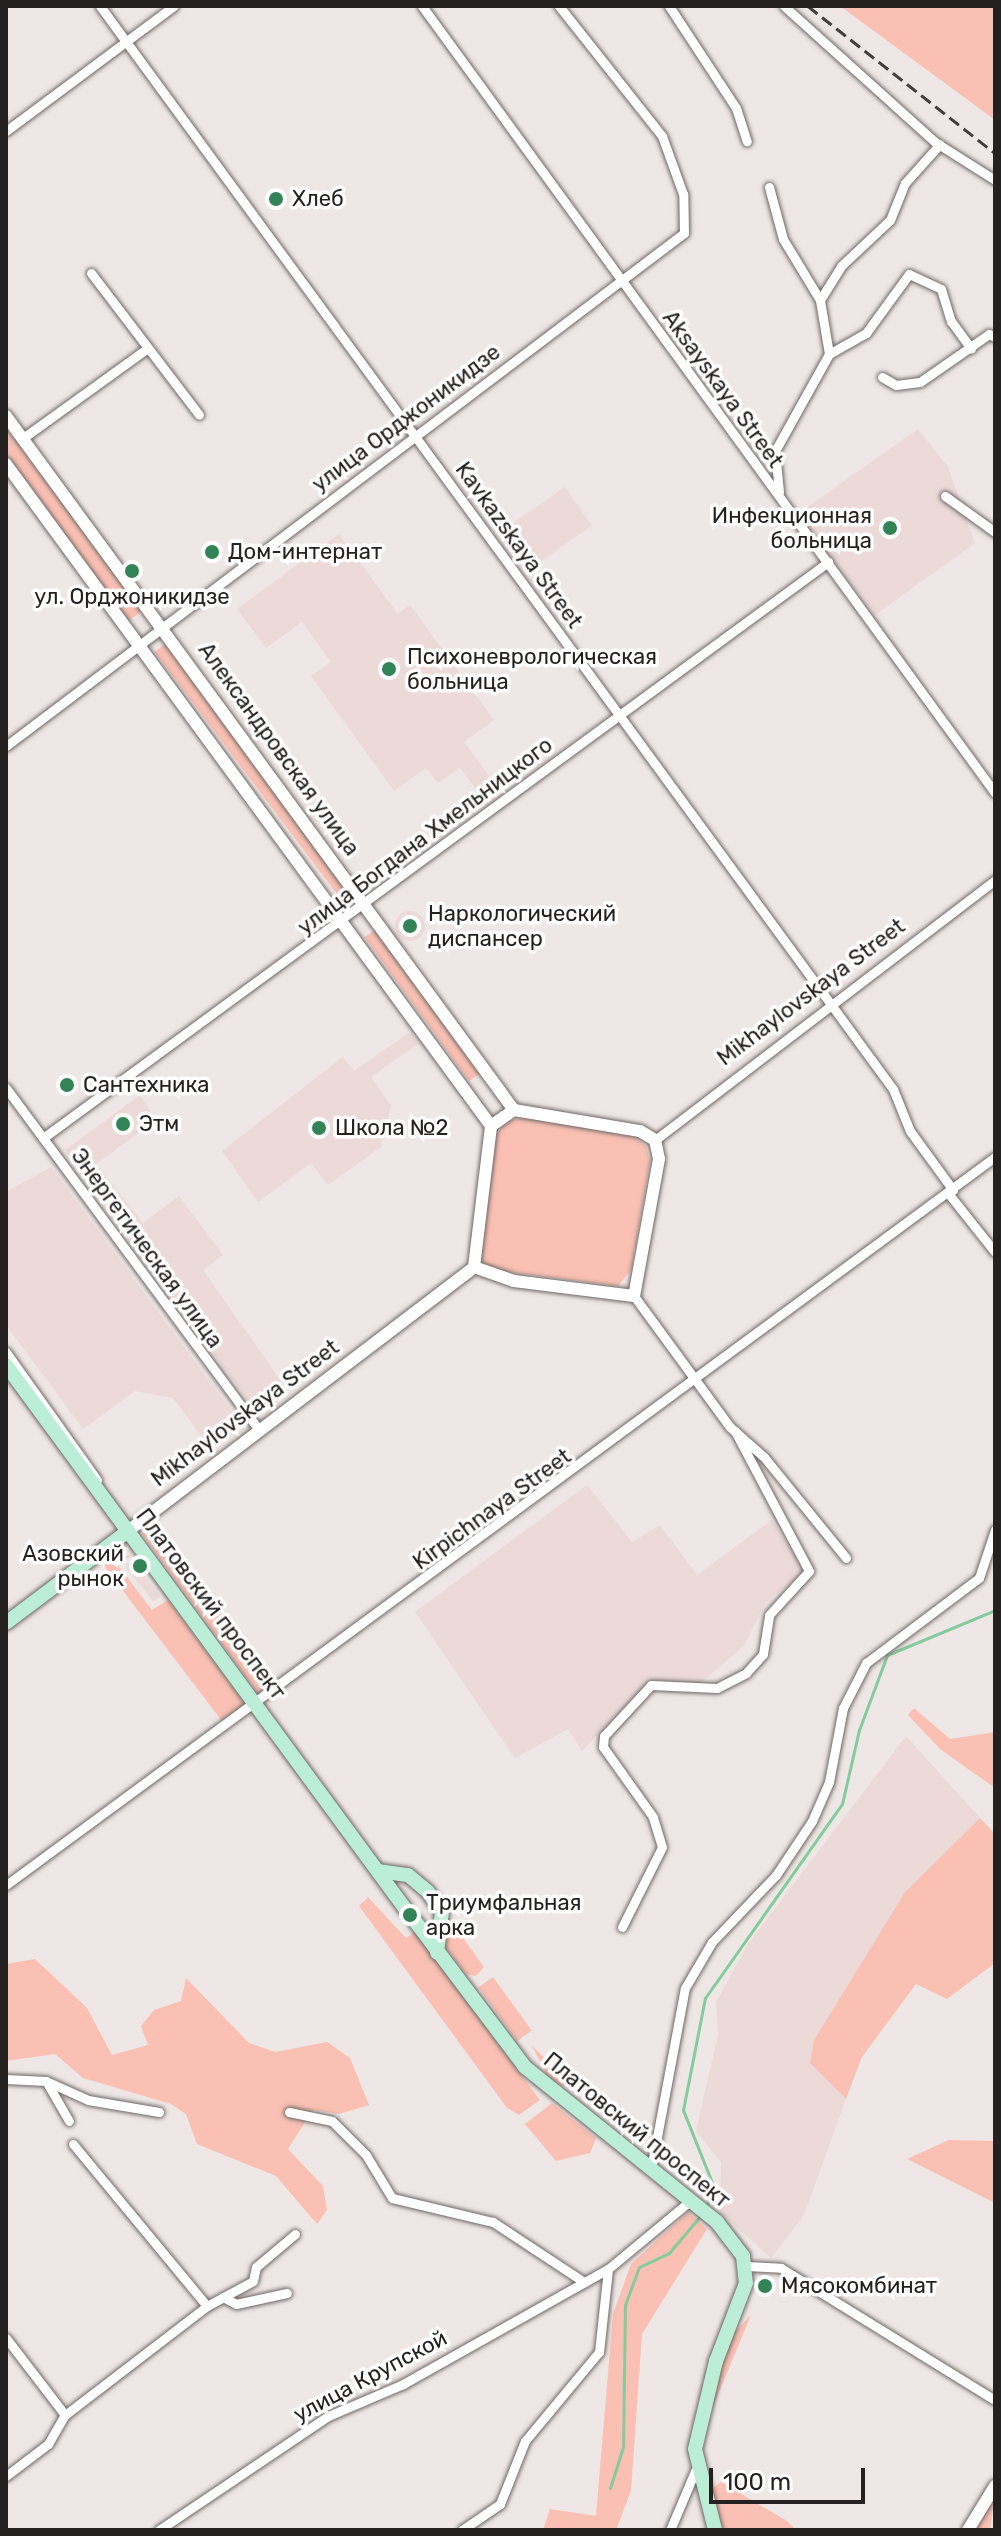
<!DOCTYPE html>
<meta charset="utf-8">
<style>
body{margin:0}
#map{position:relative;width:1001px;height:2536px;overflow:hidden;background:#efe7e5;font-family:Rubik,sans-serif}
div>[style]{position:absolute}
[style*='--x']{left:calc(var(--x)*1px);top:calc(var(--y)*1px);width:calc(var(--w)*1px);rotate:calc(var(--a)*1deg)}
.built>*{inset:0;background:#ebdad7;transform-origin:0 0}
.round{border-radius:50%}
.green>*{inset:0;background:#f9c0b3;transform-origin:0 0}
.stream>*{height:3px;margin:-1.5px;padding:0 1.5px;transform-origin:1.5px;border-radius:1.5px;background:#84cc9e}
.roads{filter:drop-shadow(0 0 2px #6e6765) drop-shadow(0 0 2px #6e6765)}
.minor>*{height:9px;margin:-4.5px;padding:0 4.5px;transform-origin:4.5px;border-radius:4.5px;background:#fff}
.tertiary>*{height:12px;margin:-6px;padding:0 6px;transform-origin:6px;border-radius:6px;background:#fff}
.secondary>*{height:14px;margin:-7px;padding:0 7px;transform-origin:7px;border-radius:7px;background:#bcedd6}
.rail>*{height:3px;margin-top:-1.5px;transform-origin:0;background:repeating-linear-gradient(90deg,#423e3d 0 12px,transparent 0 18px)}
.dots>*{width:22px;height:22px;translate:-50% -50%;box-sizing:border-box;border:4px solid #fff;border-radius:50%}
span{translate:-50% -50%;white-space:nowrap;text-align:center;line-height:1.15;-webkit-text-stroke:7px #fff;paint-order:stroke}
.poi-label{font-size:22px;color:#242120}
.left{translate:0 -50%;text-align:left}
.right{translate:-100% -50%;text-align:right}
.street-label{font-size:22px;color:#242120}
.frame{position:absolute;inset:0;border:8px solid #242120;pointer-events:none}
.scale{position:absolute;left:709px;top:2468px;width:156px;height:36px;box-sizing:border-box;border:4px solid #242120;border-top:0;padding-left:10px;font-size:24px;line-height:28px;white-space:nowrap;color:#242120;-webkit-text-stroke:6px #fff;paint-order:stroke}
</style>
<div id="map">
<div class="built">
<i style="clip-path:polygon(918px 429px,948px 467px,975px 543px,875px 615px,799px 513px)"></i>
<i style="left:565px;top:487px;width:47px;height:69px;rotate:55deg"></i>
<i style="clip-path:polygon(339px 534px,398px 614px,410px 605px,494px 720px,464px 742px,493px 781px,478px 792px,460px 768px,438px 783px,426px 768px,394px 791px,311px 676px,331px 662px,302px 622px,266px 648px,237px 609px)"></i>
<i class="round" style="left:395px;top:911px;width:30px;height:30px"></i>
<i style="clip-path:polygon(410px 1032px,418px 1044px,371px 1077px,391px 1105px,381px 1147px,328px 1185px,311px 1163px,258px 1202px,222px 1151px,343px 1057px,354px 1071px)"></i>
<i style="clip-path:polygon(140px 1095px,156px 1120px,96px 1164px,143px 1223px,179px 1196px,223px 1255px,203px 1270px,286px 1388px,255px 1410px,65px 1150px)"></i>
<i style="clip-path:polygon(51px 1167px,238px 1420px,207px 1443px,173px 1398px,135px 1391px,83px 1429px,6px 1325px,6px 1192px)"></i>
<i style="clip-path:polygon(587px 1485px,632px 1542px,660px 1525px,697px 1575px,772px 1520px,805px 1571px,765px 1603px,744px 1646px,697px 1686px,652px 1679px,582px 1751px,568px 1729px,515px 1758px,415px 1612px)"></i>
<i style="left:132px;top:1560px;width:46px;height:9px;rotate:52deg"></i>
<i style="clip-path:polygon(906px 1736px,980px 1818px,905px 1892px,814px 2040px,810px 2063px,846px 2099px,804px 2215px,771px 2258px,720px 2212px,721px 2162px,696px 2131px,718px 2035px,716px 2002px,748px 1944px)"></i>
</div>
<div class="green">
<i style="clip-path:polygon(840px 6px,995px 6px,995px 120px)"></i>
<i style="left:6px;top:428px;width:228px;height:28px;rotate:53deg"></i>
<i style="left:165px;top:644px;width:315px;height:13px;rotate:53deg"></i>
<i style="left:376px;top:929px;width:178px;height:14px;rotate:54deg"></i>
<i style="clip-path:polygon(524px 1117px,635px 1137px,646px 1146px,650px 1162px,631px 1270px,618px 1286px,493px 1270px,480px 1261px,495px 1137px,504px 1122px)"></i>
<i style="left:155px;top:1524px;width:198px;height:16px;rotate:54deg"></i>
<i style="clip-path:polygon(132px 1555px,117px 1564px,152px 1610px,168px 1600px,245px 1704px,222px 1721px,101px 1562px)"></i>
<i style="clip-path:polygon(914px 1708px,950px 1739px,995px 1732px,995px 1788px,940px 1749px,908px 1715px)"></i>
<i style="clip-path:polygon(980px 1818px,995px 1834px,995px 1963px,947px 1999px,916px 1984px,862px 2057px,846px 2099px,810px 2063px,814px 2040px,905px 1892px)"></i>
<i style="clip-path:polygon(368px 1897px,406px 1938px,415px 1932px,540px 2100px,519px 2115px,507px 2108px,359px 1906px)"></i>
<i style="clip-path:polygon(448px 1917px,484px 1967px,476px 1976px,466px 1974px,446px 1948px)"></i>
<i style="clip-path:polygon(35px 1959px,87px 2008px,112px 2055px,148px 2045px,141px 2026px,154px 2010px,181px 2001px,186px 1978px,249px 2043px,275px 2052px,327px 2042px,350px 2058px,369px 2105px,339px 2114px,313px 2110px,288px 2149px,323px 2186px,327px 2210px,317px 2224px,276px 2176px,197px 2144px,186px 2114px,171px 2104px,83px 2078px,55px 2054px,6px 2061px,6px 1964px)"></i>
<i style="left:493px;top:1977px;width:66px;height:18px;rotate:54deg"></i>
<i style="clip-path:polygon(532px 2046px,574px 2086px,574px 2091px,549px 2079px)"></i>
<i style="clip-path:polygon(552px 2103px,596px 2138px,590px 2153px,556px 2161px,525px 2124px)"></i>
<i style="clip-path:polygon(949px 2140px,995px 2141px,995px 2203px,907px 2159px)"></i>
<i style="clip-path:polygon(688px 2212px,707px 2229px,642px 2334px,631px 2491px,616px 2530px,543px 2530px,550px 2509px,596px 2516px,613px 2314px,631px 2264px)"></i>
<i style="clip-path:polygon(751px 2315px,712px 2409px,707px 2409px,733px 2334px)"></i>
<i style="clip-path:polygon(721px 2482px,787px 2521px,796px 2530px,724px 2530px,709px 2491px)"></i>
<i style="clip-path:polygon(995px 2494px,990px 2530px,974px 2530px)"></i>
</div>
<div class="stream">
<i style="--x:707;--y:2205;--w:17;--a:-62"></i>
<i style="--x:715;--y:2190;--w:86;--a:-111.8"></i>
<i style="--x:683;--y:2110;--w:114;--a:-78.9"></i>
<i style="--x:705;--y:1998;--w:237;--a:-54.8"></i>
<i style="--x:842;--y:1804;--w:76;--a:-77.1"></i>
<i style="--x:859;--y:1730;--w:80;--a:-69.5"></i>
<i style="--x:887;--y:1655;--w:117;--a:-22.6"></i>
<i style="--x:610;--y:2488;--w:43;--a:-72.4"></i>
<i style="--x:623;--y:2447;--w:142;--a:-89.2"></i>
<i style="--x:625;--y:2305;--w:40;--a:-69.8"></i>
<i style="--x:639;--y:2267;--w:33;--a:-25"></i>
<i style="--x:669;--y:2253;--w:50;--a:-49.9"></i>
</div>
<div class="roads">
<div class="minor">
<i style="--x:100;--y:6;--w:1342;--a:53.79"></i>
<i style="--x:893;--y:1089;--w:45;--a:68"></i>
<i style="--x:910;--y:1131;--w:73;--a:53.9"></i>
<i style="--x:422;--y:6;--w:973;--a:53.94"></i>
<i style="--x:669;--y:6;--w:122;--a:56.7"></i>
<i style="--x:736;--y:108;--w:35;--a:72"></i>
<i style="--x:784;--y:6;--w:203;--a:42"></i>
<i style="--x:935;--y:142;--w:71;--a:32.3"></i>
<i style="--x:6;--y:131;--w:209;--a:-36.7"></i>
<i style="--x:769;--y:187;--w:54;--a:74.9"></i>
<i style="--x:783;--y:239;--w:71;--a:58.8"></i>
<i style="--x:91;--y:273;--w:178;--a:52.7"></i>
<i style="--x:829;--y:354;--w:43;--a:-29.6"></i>
<i style="--x:866;--y:333;--w:73;--a:-53.9"></i>
<i style="--x:909;--y:274;--w:35;--a:25"></i>
<i style="--x:941;--y:289;--w:34;--a:73"></i>
<i style="--x:951;--y:321;--w:34;--a:54"></i>
<i style="--x:882;--y:377;--w:16;--a:30"></i>
<i style="--x:896;--y:385;--w:24;--a:-7"></i>
<i style="--x:920;--y:382;--w:84;--a:-34.8"></i>
<i style="--x:989;--y:334;--w:7;--a:27"></i>
<i style="--x:23;--y:438;--w:154;--a:-35.8"></i>
<i style="--x:779;--y:492;--w:41;--a:-95.6"></i>
<i style="--x:775;--y:451;--w:111;--a:-60.9"></i>
<i style="--x:829;--y:354;--w:55;--a:-99.5"></i>
<i style="--x:820;--y:300;--w:40;--a:-58"></i>
<i style="--x:841;--y:266;--w:67;--a:-43.2"></i>
<i style="--x:890;--y:220;--w:40;--a:-68"></i>
<i style="--x:905;--y:183;--w:52;--a:-48.1"></i>
<i style="--x:945;--y:496;--w:62;--a:35.8"></i>
<i style="--x:6;--y:746;--w:850;--a:-37.11"></i>
<i style="--x:684;--y:233;--w:39;--a:-91"></i>
<i style="--x:683;--y:194;--w:62;--a:-109.9"></i>
<i style="--x:662;--y:136;--w:166;--a:-128.4"></i>
<i style="--x:6;--y:1088;--w:425;--a:53.5"></i>
<i style="--x:43;--y:1138;--w:974;--a:-36.27"></i>
<i style="--x:655;--y:1140;--w:428;--a:-37.4"></i>
<i style="--x:948;--y:1193;--w:75;--a:51.5"></i>
<i style="--x:634;--y:1296;--w:162;--a:53.8"></i>
<i style="--x:730;--y:1427;--w:45;--a:41.4"></i>
<i style="--x:764;--y:1457;--w:130;--a:50.9"></i>
<i style="--x:6;--y:1352;--w:157;--a:54.6"></i>
<i style="--x:6;--y:1885;--w:1228;--a:-36.36"></i>
<i style="--x:622;--y:1927;--w:89;--a:-63.4"></i>
<i style="--x:662;--y:1847;--w:31;--a:-107"></i>
<i style="--x:653;--y:1817;--w:86;--a:-125.5"></i>
<i style="--x:603;--y:1747;--w:11;--a:-85"></i>
<i style="--x:604;--y:1736;--w:69;--a:-47.3"></i>
<i style="--x:651;--y:1685;--w:66;--a:2.6"></i>
<i style="--x:717;--y:1688;--w:33;--a:-27"></i>
<i style="--x:746;--y:1673;--w:25;--a:-48"></i>
<i style="--x:763;--y:1654;--w:39;--a:-81"></i>
<i style="--x:769;--y:1615;--w:59;--a:-47.7"></i>
<i style="--x:809;--y:1571;--w:158;--a:-117.9"></i>
<i style="--x:6;--y:2079;--w:40;--a:2.9"></i>
<i style="--x:46;--y:2081;--w:46;--a:24.3"></i>
<i style="--x:88;--y:2100;--w:72;--a:9.6"></i>
<i style="--x:46;--y:2081;--w:46;--a:60.1"></i>
<i style="--x:289;--y:2112;--w:44;--a:11.8"></i>
<i style="--x:332;--y:2121;--w:48;--a:45"></i>
<i style="--x:366;--y:2155;--w:50;--a:58.8"></i>
<i style="--x:392;--y:2198;--w:104;--a:13.4"></i>
<i style="--x:493;--y:2222;--w:109;--a:33.4"></i>
<i style="--x:73;--y:2144;--w:210;--a:50.4"></i>
<i style="--x:651;--y:2169;--w:184;--a:-79.4"></i>
<i style="--x:685;--y:1988;--w:53;--a:-59.6"></i>
<i style="--x:712;--y:1942;--w:93;--a:-46.3"></i>
<i style="--x:776;--y:1875;--w:65;--a:-56.3"></i>
<i style="--x:812;--y:1821;--w:43;--a:-66.4"></i>
<i style="--x:829;--y:1782;--w:75;--a:-79.3"></i>
<i style="--x:843;--y:1708;--w:51;--a:-62.9"></i>
<i style="--x:866;--y:1663;--w:141;--a:-37"></i>
<i style="--x:979;--y:1578;--w:51;--a:-71.6"></i>
<i style="--x:746;--y:2266;--w:35;--a:3"></i>
<i style="--x:781;--y:2268;--w:251;--a:31.7"></i>
<i style="--x:223;--y:2297;--w:15;--a:28"></i>
<i style="--x:236;--y:2304;--w:52;--a:-12.2"></i>
<i style="--x:6;--y:2338;--w:97;--a:52.5"></i>
<i style="--x:6;--y:2476;--w:53;--a:-37.3"></i>
<i style="--x:48;--y:2444;--w:34;--a:-60"></i>
<i style="--x:65;--y:2415;--w:179;--a:-37.5"></i>
<i style="--x:207;--y:2306;--w:52;--a:-28.5"></i>
<i style="--x:253;--y:2281;--w:14;--a:-78"></i>
<i style="--x:256;--y:2267;--w:51;--a:-40.2"></i>
<i style="--x:159;--y:2530;--w:204;--a:-34"></i>
<i style="--x:328;--y:2416;--w:82;--a:-23.1"></i>
<i style="--x:403;--y:2384;--w:235;--a:-29.3"></i>
<i style="--x:608;--y:2269;--w:108;--a:-39.7"></i>
<i style="--x:462;--y:2530;--w:46;--a:-34.4"></i>
<i style="--x:500;--y:2504;--w:68;--a:-68.4"></i>
<i style="--x:525;--y:2441;--w:116;--a:-50.3"></i>
<i style="--x:599;--y:2352;--w:83;--a:-83.8"></i>
<i style="--x:670;--y:2530;--w:64;--a:-67"></i>
</div>
<div class="tertiary">
<i style="--x:6;--y:416;--w:860;--a:53.8"></i>
<i style="--x:6;--y:464;--w:821;--a:53.77"></i>
<i style="--x:514;--y:1110;--w:128;--a:9.5"></i>
<i style="--x:640;--y:1131;--w:17;--a:31"></i>
<i style="--x:655;--y:1140;--w:19;--a:78"></i>
<i style="--x:659;--y:1159;--w:139;--a:100.3"></i>
<i style="--x:634;--y:1296;--w:121;--a:-172.9"></i>
<i style="--x:514;--y:1281;--w:42;--a:-160.7"></i>
<i style="--x:474;--y:1267;--w:142;--a:-83.1"></i>
<i style="--x:491;--y:1126;--w:28;--a:-35"></i>
<i style="--x:128;--y:1531;--w:435;--a:-37.3"></i>
<i style="--x:968;--y:2530;--w:52;--a:-58.5"></i>
</div>
<div class="secondary">
<i style="--x:6;--y:1365;--w:676;--a:53.72"></i>
<i style="--x:6;--y:1623;--w:153;--a:-37"></i>
<i style="--x:378;--y:1871;--w:30;--a:8"></i>
<i style="--x:408;--y:1875;--w:26;--a:40"></i>
<i style="--x:428;--y:1892;--w:24;--a:55"></i>
<i style="--x:442;--y:1912;--w:41;--a:97"></i>
<i style="--x:415;--y:1921;--w:183;--a:53"></i>
<i style="--x:525;--y:2067;--w:247;--a:38.9"></i>
<i style="--x:717;--y:2222;--w:43;--a:52.6"></i>
<i style="--x:743;--y:2256;--w:27;--a:84"></i>
<i style="--x:746;--y:2283;--w:84;--a:111"></i>
<i style="--x:716;--y:2361;--w:90;--a:103.4"></i>
<i style="--x:695;--y:2449;--w:83;--a:76.1"></i>
</div>
</div>
<div class="rail">
<i style="--x:808;--y:6;--w:238;--a:38.2"></i>
</div>
<div class="dots">
<i style="left:276px;top:199px;background:#328456"></i>
<i style="left:890px;top:528px;background:#328456"></i>
<i style="left:212px;top:552px;background:#328456"></i>
<i style="left:132px;top:571px;background:#328456"></i>
<i style="left:389px;top:669px;background:#328456"></i>
<i style="left:410px;top:926px;background:#328456"></i>
<i style="left:67px;top:1085px;background:#328456"></i>
<i style="left:123px;top:1124px;background:#328456"></i>
<i style="left:319px;top:1128px;background:#328456"></i>
<i style="left:140px;top:1566px;background:#328456"></i>
<i style="left:410px;top:1915px;background:#328456"></i>
<i style="left:765px;top:2286px;background:#328456"></i>
</div>
<div class="poi-label">
<span class="left" style="left:292px;top:199px">Хлеб</span>
<span class="right" style="left:872px;top:528px">Инфекционная<br>больница</span>
<span class="left" style="left:228px;top:552px">Дом-интернат</span>
<span style="left:132px;top:597px">ул. Орджоникидзе</span>
<span class="left" style="left:407px;top:669px">Психоневрологическая<br>больница</span>
<span class="left" style="left:428px;top:926px">Наркологический<br>диспансер</span>
<span class="left" style="left:83px;top:1085px">Сантехника</span>
<span class="left" style="left:139px;top:1124px">Этм</span>
<span class="left" style="left:335px;top:1128px">Школа №2</span>
<span class="right" style="left:124px;top:1566px">Азовский<br>рынок</span>
<span class="left" style="left:426px;top:1915px">Триумфальная<br>арка</span>
<span class="left" style="left:781px;top:2286px">Мясокомбинат</span>
</div>
<div class="street-label">
<span style="left:723px;top:389px;rotate:54deg">Aksayskaya Street</span>
<span style="left:406px;top:418px;rotate:-37deg">улица Орджоникидзе</span>
<span style="left:519px;top:545px;rotate:54deg">Kavkazskaya Street</span>
<span style="left:279px;top:749px;rotate:54deg">Александровская улица</span>
<span style="left:425px;top:836px;rotate:-37deg">улица Богдана Хмельницкого</span>
<span style="left:811px;top:992px;rotate:-37deg">Mikhaylovskaya Street</span>
<span style="left:147px;top:1248px;rotate:54deg">Энергетическая улица</span>
<span style="left:245px;top:1413px;rotate:-37deg">Mikhaylovskaya Street</span>
<span style="left:492px;top:1509px;rotate:-36deg">Kirpichnaya Street</span>
<span style="left:211px;top:1604px;rotate:53deg">Платовский проспект</span>
<span style="left:637px;top:2130px;rotate:39deg">Платовский проспект</span>
<span style="left:370px;top:2376px;rotate:-28deg">улица Крупской</span>
</div>
<div class="frame"></div>
<div class="scale">100 m</div>
</div>
